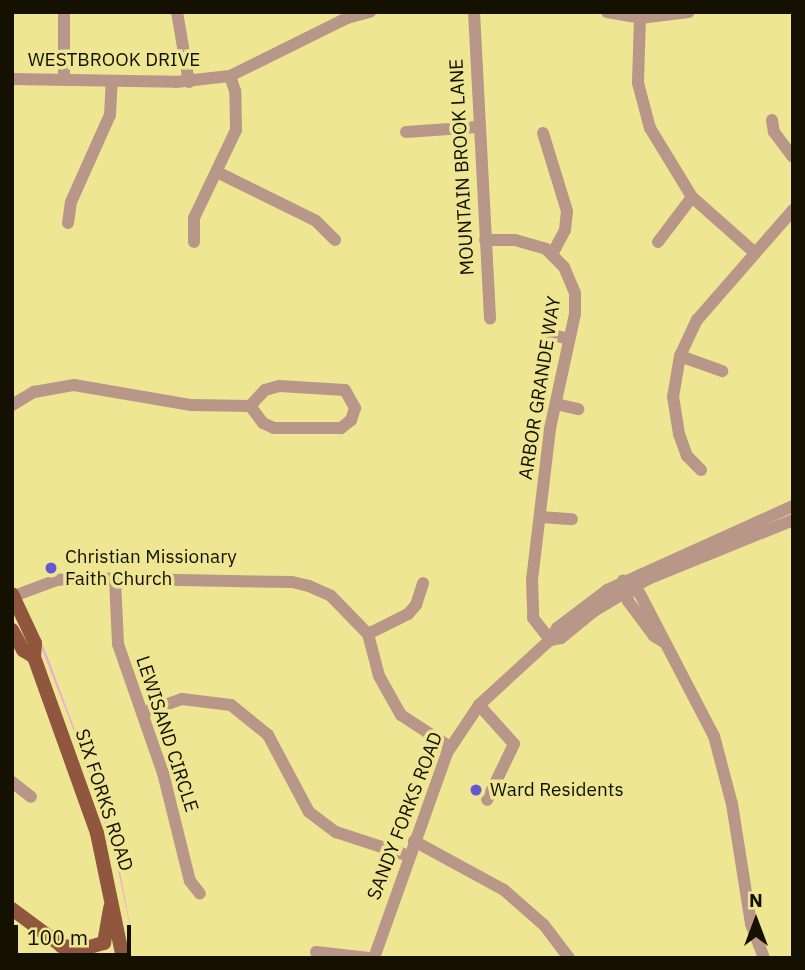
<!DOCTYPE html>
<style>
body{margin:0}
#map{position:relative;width:805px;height:970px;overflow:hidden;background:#efe694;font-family:"IBM Plex Sans",sans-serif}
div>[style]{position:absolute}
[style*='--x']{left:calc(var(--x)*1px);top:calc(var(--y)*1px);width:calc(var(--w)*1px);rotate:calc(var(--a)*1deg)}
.green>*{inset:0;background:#ebaed2}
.minor>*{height:12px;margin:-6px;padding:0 6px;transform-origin:6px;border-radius:6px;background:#b89789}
.major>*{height:14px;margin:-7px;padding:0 7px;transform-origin:7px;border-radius:7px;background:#90563e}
.dots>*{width:19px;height:19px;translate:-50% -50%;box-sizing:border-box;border:4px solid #efe694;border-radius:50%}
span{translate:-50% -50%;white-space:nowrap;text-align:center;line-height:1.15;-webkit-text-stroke:7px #efe694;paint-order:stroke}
.street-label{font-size:19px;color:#141100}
.poi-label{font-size:19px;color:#141100}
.left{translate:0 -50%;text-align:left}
.frame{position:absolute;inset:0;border:14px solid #141100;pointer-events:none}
.north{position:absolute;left:721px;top:886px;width:70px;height:70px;-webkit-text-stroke:5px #efe694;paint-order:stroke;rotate:0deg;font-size:19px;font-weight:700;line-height:28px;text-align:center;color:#141100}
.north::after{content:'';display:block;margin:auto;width:24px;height:32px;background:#141100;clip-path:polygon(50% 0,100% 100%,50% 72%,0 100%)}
.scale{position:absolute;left:14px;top:925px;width:117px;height:32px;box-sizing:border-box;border:4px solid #141100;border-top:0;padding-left:9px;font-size:21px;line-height:24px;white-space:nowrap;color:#141100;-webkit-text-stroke:5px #efe694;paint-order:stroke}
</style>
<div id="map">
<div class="green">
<i style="clip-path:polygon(25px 606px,47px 655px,94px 781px,118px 861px,134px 946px,117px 865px,86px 762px)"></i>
</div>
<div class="minor">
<i style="--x:177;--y:12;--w:71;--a:80.3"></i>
<i style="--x:474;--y:12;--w:307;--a:87"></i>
<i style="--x:607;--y:12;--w:34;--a:10"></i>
<i style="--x:640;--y:18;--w:49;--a:-7"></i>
<i style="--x:640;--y:18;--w:65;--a:91.8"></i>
<i style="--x:638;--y:83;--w:47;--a:75.1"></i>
<i style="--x:650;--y:128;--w:81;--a:58.7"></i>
<i style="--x:692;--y:197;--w:83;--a:41.6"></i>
<i style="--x:12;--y:79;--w:164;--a:1"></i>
<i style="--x:176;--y:82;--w:54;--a:-6.3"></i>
<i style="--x:230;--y:76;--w:131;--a:-26.4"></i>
<i style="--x:347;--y:18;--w:24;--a:-15"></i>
<i style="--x:64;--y:80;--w:68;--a:-90"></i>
<i style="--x:772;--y:120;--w:12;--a:81"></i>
<i style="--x:774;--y:132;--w:31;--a:53"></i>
<i style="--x:406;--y:132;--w:72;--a:-4"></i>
<i style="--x:543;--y:133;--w:82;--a:72.9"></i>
<i style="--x:567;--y:211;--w:19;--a:96"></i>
<i style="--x:565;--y:230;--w:27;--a:118"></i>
<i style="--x:217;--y:172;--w:110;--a:26.3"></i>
<i style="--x:316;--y:221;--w:27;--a:45"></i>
<i style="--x:68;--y:223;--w:21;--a:-82"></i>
<i style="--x:71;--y:202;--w:95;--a:-65.9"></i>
<i style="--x:110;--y:115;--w:34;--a:-87"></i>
<i style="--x:485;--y:240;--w:30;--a:0"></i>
<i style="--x:515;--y:240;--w:32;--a:16"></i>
<i style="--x:546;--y:249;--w:25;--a:45"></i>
<i style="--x:564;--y:267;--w:28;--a:67"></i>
<i style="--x:575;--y:293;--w:21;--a:90"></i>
<i style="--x:575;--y:314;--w:118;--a:102.3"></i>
<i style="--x:550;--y:429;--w:152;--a:96.8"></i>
<i style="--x:532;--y:580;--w:38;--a:88"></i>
<i style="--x:533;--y:618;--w:28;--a:52"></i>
<i style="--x:194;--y:242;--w:24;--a:-90"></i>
<i style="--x:194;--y:218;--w:98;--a:-64.5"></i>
<i style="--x:236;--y:130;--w:39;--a:-91"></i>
<i style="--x:235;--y:91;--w:16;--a:-108"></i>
<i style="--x:658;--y:242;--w:56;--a:-52.9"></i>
<i style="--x:550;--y:334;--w:20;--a:15"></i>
<i style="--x:680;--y:356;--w:45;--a:19.7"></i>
<i style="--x:556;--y:404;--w:23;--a:13"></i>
<i style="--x:12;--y:405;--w:26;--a:-31"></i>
<i style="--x:34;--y:392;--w:41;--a:-9.9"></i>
<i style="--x:74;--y:385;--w:119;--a:9.7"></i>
<i style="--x:191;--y:405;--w:59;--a:1"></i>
<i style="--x:250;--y:406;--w:22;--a:-47"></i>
<i style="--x:265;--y:390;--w:15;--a:-16"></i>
<i style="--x:279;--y:386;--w:66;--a:3.5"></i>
<i style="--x:345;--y:390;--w:21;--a:61"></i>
<i style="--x:355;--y:408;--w:13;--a:108"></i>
<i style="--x:351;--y:420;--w:13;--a:141"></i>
<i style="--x:341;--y:428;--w:67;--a:180"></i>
<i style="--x:274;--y:428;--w:12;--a:-156"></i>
<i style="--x:263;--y:423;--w:21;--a:-127"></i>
<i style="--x:701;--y:470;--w:20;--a:-135"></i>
<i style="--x:687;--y:456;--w:23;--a:-110"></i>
<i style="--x:679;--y:434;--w:37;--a:-99"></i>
<i style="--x:673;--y:397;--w:42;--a:-80.3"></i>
<i style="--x:680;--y:356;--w:40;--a:-65"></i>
<i style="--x:697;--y:320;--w:146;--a:-48.9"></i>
<i style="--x:541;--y:517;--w:31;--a:4"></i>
<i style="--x:115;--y:580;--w:64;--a:87.3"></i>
<i style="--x:118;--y:644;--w:137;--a:70.8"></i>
<i style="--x:163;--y:773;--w:111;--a:76"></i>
<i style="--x:190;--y:881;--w:16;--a:52"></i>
<i style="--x:14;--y:596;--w:46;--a:-20.4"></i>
<i style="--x:57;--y:580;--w:21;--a:-5"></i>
<i style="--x:78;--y:578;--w:214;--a:1.1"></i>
<i style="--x:292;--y:582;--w:17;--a:13"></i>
<i style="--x:309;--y:586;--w:24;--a:24"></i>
<i style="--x:331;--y:596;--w:53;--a:45.8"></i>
<i style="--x:368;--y:634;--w:43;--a:75.3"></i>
<i style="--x:379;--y:676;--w:45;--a:60.6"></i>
<i style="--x:401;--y:715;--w:59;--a:33.1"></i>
<i style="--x:368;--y:634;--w:45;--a:-26.6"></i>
<i style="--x:408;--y:614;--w:12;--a:-48"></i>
<i style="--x:416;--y:605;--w:23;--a:-72"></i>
<i style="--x:550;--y:640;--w:11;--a:-10"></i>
<i style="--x:561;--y:638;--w:43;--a:-39.3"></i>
<i style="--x:594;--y:611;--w:63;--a:-30.7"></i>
<i style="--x:648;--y:579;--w:157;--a:-22.1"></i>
<i style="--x:664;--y:642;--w:12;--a:-149"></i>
<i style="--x:654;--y:636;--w:44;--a:-126.6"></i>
<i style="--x:628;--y:601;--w:21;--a:-104"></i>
<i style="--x:623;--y:581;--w:21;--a:37"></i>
<i style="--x:640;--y:594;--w:160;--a:62.5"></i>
<i style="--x:714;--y:736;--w:70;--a:75.2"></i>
<i style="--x:732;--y:804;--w:121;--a:81"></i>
<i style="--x:751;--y:924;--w:36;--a:69"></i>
<i style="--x:479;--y:705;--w:52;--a:48.1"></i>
<i style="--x:514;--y:744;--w:62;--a:115.7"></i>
<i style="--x:142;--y:713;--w:42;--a:-19.3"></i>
<i style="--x:182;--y:699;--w:49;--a:7"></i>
<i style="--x:231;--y:705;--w:48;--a:39"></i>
<i style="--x:268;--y:735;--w:87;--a:62"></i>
<i style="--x:309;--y:812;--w:34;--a:37"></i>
<i style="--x:336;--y:832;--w:77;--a:18.2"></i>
<i style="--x:12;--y:782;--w:24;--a:38"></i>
<i style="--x:414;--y:841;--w:102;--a:28.6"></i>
<i style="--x:504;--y:890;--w:53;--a:41.2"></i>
<i style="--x:544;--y:925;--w:41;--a:52.9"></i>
<i style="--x:316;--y:952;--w:53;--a:6.5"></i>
<i style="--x:374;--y:958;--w:218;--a:-70.4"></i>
<i style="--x:447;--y:753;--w:58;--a:-56.3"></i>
<i style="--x:479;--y:705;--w:96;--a:-42.5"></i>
<i style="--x:550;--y:640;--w:14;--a:-60"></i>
<i style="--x:557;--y:628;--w:63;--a:-37.2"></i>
<i style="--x:607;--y:590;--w:204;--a:-24.3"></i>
</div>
<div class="major">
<i style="--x:12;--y:594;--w:54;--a:64.9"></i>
<i style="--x:35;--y:643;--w:14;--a:94"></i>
<i style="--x:34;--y:657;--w:187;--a:70.3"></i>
<i style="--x:97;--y:833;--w:128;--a:78.3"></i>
<i style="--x:12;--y:630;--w:23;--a:61"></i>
<i style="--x:23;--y:650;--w:13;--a:32"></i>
<i style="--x:12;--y:909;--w:82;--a:36.6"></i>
<i style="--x:61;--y:946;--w:25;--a:5"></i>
<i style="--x:86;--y:948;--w:19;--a:-16"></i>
<i style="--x:104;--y:943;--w:36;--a:-80"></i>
</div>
<div class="dots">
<i style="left:51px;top:568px;background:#6459d2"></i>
<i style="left:476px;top:790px;background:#6459d2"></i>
</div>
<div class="street-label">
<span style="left:114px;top:60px">WESTBROOK DRIVE</span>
<span style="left:462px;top:167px;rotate:-93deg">MOUNTAIN BROOK LANE</span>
<span style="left:540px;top:388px;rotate:-81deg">ARBOR GRANDE WAY</span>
<span style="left:167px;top:734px;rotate:72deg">LEWISAND CIRCLE</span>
<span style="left:104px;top:800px;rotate:72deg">SIX FORKS ROAD</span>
<span style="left:405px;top:816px;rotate:-69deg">SANDY FORKS ROAD</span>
</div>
<div class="poi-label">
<span class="left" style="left:65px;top:568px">Christian Missionary<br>Faith Church</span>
<span class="left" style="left:490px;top:790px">Ward Residents</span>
</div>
<div class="frame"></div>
<div class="north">N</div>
<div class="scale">100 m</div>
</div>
